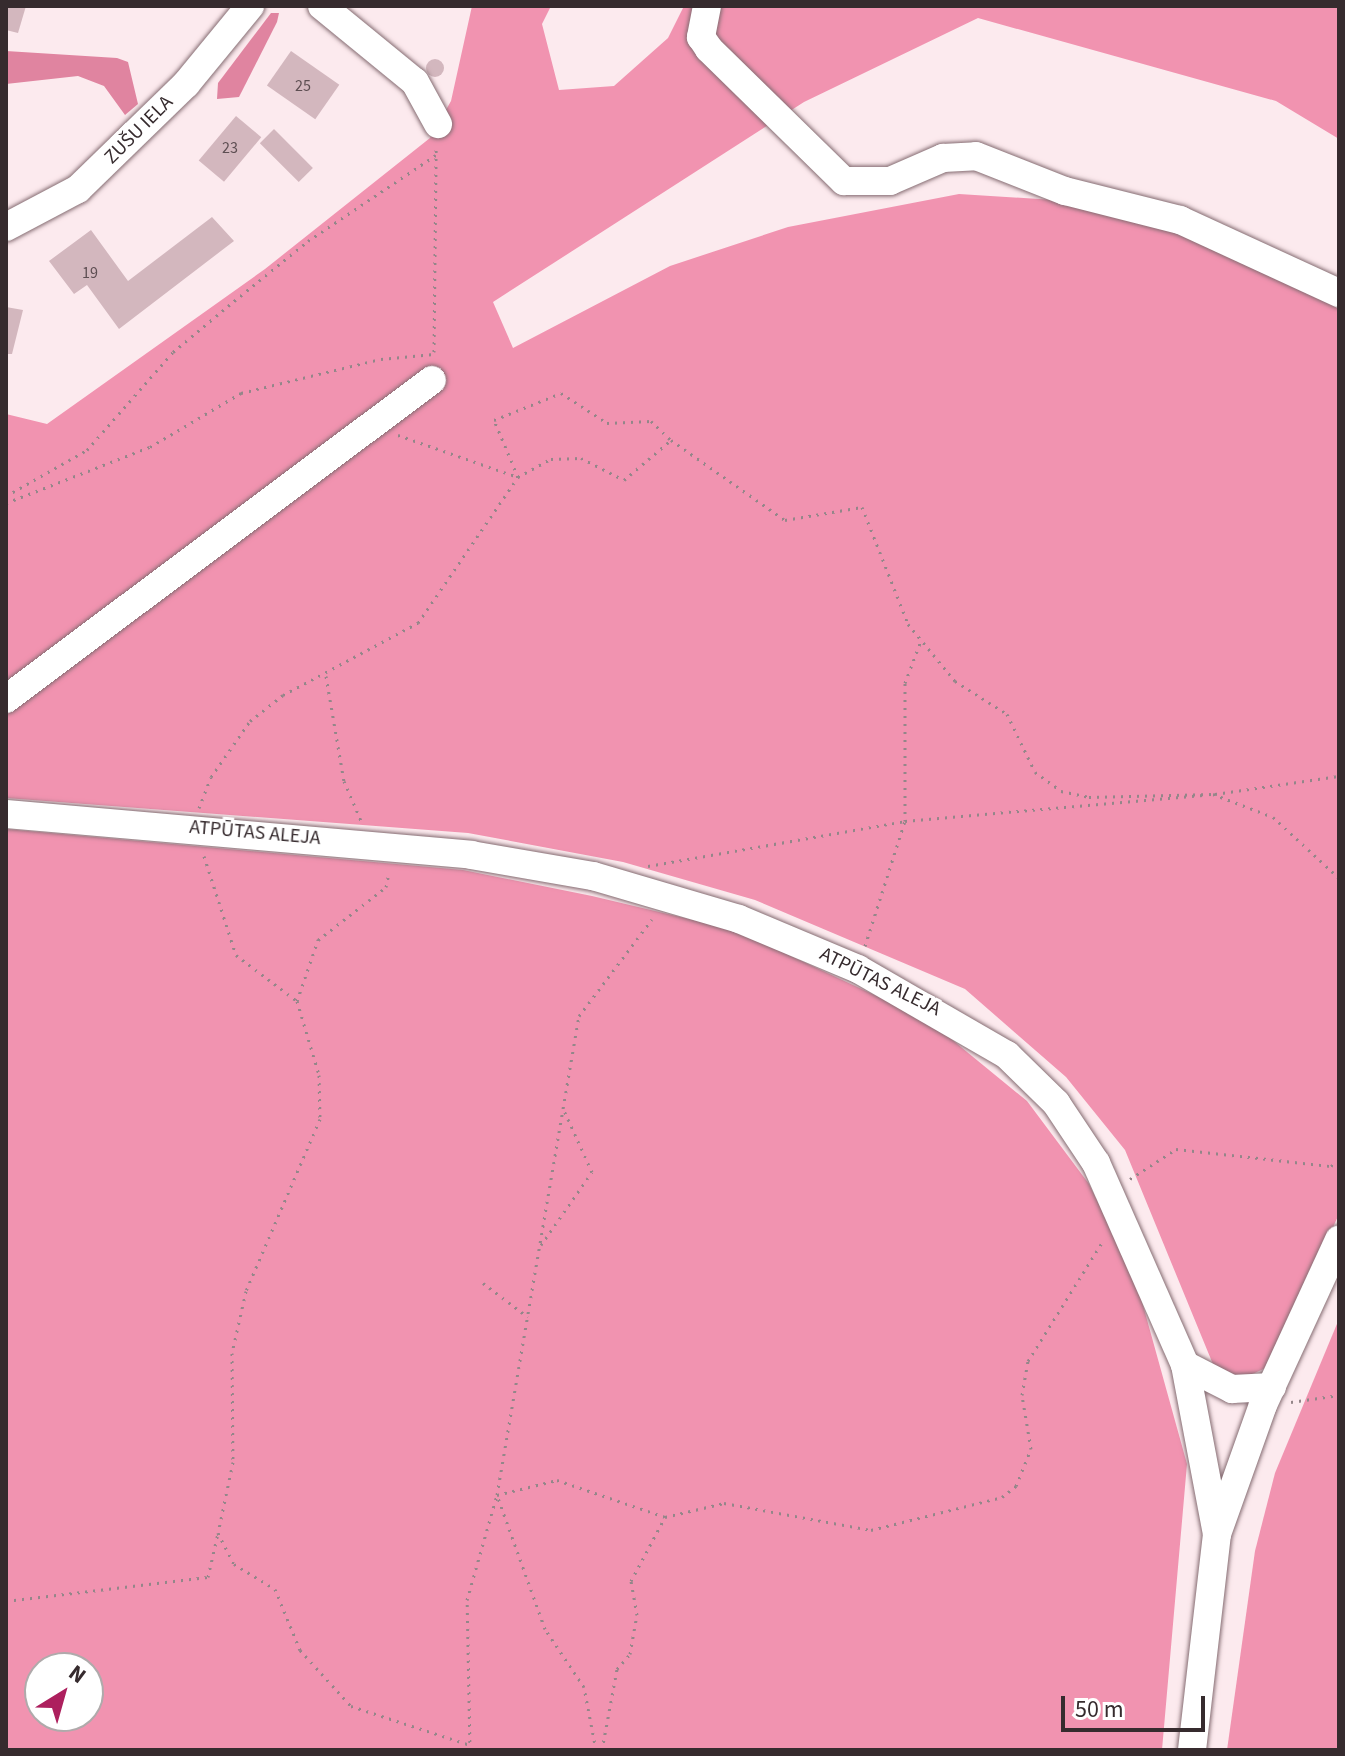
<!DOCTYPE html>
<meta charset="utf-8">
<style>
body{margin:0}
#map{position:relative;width:1345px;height:1756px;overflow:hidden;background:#fceaee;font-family:"Source Sans 3",sans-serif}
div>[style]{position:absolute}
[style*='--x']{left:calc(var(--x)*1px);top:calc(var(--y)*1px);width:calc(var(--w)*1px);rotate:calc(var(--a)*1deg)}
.forest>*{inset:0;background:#f193b0}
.water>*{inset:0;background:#e084a0}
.building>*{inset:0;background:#d3b7be;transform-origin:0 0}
.round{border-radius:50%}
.path>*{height:3px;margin-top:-1.5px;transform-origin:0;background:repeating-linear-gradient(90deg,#948689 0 2px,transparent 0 8px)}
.roads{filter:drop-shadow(0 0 2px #856c72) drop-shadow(0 0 2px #856c72)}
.minor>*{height:28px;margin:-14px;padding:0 14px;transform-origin:14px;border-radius:14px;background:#fff}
span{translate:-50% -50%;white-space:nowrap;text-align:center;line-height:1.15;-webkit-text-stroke:6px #fff;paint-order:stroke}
.number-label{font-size:16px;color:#5d4e52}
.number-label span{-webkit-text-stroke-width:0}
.street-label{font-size:20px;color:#362b2e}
.frame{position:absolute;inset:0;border:8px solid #362b2e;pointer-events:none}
.north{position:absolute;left:24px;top:1652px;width:80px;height:80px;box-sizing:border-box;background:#fff;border:2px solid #afaaab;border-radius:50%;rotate:37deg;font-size:22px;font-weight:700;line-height:32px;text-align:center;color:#362b2e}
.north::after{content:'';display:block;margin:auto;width:28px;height:36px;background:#ad205e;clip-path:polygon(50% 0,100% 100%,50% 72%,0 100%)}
.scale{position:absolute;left:1061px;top:1696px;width:144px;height:36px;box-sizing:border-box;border:4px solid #362b2e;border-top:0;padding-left:10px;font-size:24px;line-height:28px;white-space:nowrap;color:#362b2e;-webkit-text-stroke:6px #fff;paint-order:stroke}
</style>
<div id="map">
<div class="forest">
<i style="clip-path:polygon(472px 6px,551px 6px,542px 24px,559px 90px,614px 86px,668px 38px,684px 6px,1339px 6px,1339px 139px,1276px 101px,978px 18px,804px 102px,493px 302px,513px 348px,670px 266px,788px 227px,959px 194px,1070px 201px,1182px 232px,1314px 288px,1339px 310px,1339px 1214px,1270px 1366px,1246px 1377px,1217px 1374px,1125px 1150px,1066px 1077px,965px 989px,755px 900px,623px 862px,468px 833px,6px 798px,6px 414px,47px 424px,265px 269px,430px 138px,451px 101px)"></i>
<i style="clip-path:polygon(evenodd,6px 829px,463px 870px,592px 896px,735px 930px,928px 1020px,1027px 1101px,1089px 1184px,1136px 1280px,1187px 1464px,1162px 1750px,6px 1750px,6px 829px,40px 1668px,88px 1668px,88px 1716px,40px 1716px,40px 1668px)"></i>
<i style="clip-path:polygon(1339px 1319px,1339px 1750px,1227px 1750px,1255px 1551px,1275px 1473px)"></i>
</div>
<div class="water">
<i style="clip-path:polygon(271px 13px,279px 13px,277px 22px,239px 97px,217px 99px,218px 83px)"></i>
<i style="clip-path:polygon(6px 51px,117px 58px,128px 62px,138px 104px,125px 115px,104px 86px,78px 76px,6px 84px)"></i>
</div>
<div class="building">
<i style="clip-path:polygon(6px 6px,26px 6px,18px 33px,6px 30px)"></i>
<i style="left:291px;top:51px;width:59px;height:42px;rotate:35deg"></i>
<i class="round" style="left:426px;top:59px;width:18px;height:18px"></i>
<i style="left:236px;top:116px;width:33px;height:58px;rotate:40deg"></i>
<i style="left:274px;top:129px;width:55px;height:20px;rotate:45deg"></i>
<i style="clip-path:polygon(212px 217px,234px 241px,119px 329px,87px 285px,74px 294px,49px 261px,91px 230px,128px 281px)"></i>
<i style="clip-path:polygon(6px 307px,23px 310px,12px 354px,6px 354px)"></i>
</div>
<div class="path">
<i style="--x:434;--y:352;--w:204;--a:-89.4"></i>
<i style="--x:398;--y:435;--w:127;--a:19.3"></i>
<i style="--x:518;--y:477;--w:38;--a:-29"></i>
<i style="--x:551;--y:459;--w:30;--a:-2"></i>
<i style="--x:581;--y:458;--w:48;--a:27.1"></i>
<i style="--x:624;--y:480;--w:62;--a:-40.4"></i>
<i style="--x:671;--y:440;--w:139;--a:35.1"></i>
<i style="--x:785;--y:520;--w:78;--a:-9.6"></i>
<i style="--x:862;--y:507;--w:126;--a:68.5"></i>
<i style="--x:908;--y:624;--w:74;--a:50.5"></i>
<i style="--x:955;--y:681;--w:62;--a:32.4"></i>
<i style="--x:1007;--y:714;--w:64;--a:64.2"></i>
<i style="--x:1035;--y:772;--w:32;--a:36"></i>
<i style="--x:1061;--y:791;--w:29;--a:12"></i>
<i style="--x:1089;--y:797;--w:124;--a:-1.4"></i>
<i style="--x:1213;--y:794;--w:64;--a:21"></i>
<i style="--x:1273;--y:817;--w:90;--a:42.7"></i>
<i style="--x:6;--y:496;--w:93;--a:-29.6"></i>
<i style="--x:87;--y:450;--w:130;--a:-48.7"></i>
<i style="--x:173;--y:352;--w:72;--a:-39.9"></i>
<i style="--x:228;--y:306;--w:103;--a:-39.1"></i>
<i style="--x:308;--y:241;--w:154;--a:-33.9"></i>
<i style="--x:6;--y:503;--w:155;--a:-21.3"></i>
<i style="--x:150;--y:447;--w:106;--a:-30.7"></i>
<i style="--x:241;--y:393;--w:144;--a:-13.7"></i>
<i style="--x:381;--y:359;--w:53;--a:-5.4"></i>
<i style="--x:326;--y:676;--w:107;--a:80.3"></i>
<i style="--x:344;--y:781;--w:46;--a:66.8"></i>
<i style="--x:1215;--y:794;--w:125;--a:-8.3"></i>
<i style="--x:199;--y:808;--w:33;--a:-69"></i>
<i style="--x:211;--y:777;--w:68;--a:-55.1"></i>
<i style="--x:250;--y:721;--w:42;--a:-38.2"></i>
<i style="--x:283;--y:695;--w:153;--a:-28.1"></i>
<i style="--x:418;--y:623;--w:177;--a:-55.6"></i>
<i style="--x:518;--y:477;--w:62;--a:-112.8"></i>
<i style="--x:494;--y:420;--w:72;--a:-21.9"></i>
<i style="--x:561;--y:393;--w:55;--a:33.1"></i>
<i style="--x:607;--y:423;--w:44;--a:-2.6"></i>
<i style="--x:651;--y:421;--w:28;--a:44"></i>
<i style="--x:204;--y:856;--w:104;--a:72.1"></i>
<i style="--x:236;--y:955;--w:76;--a:37"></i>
<i style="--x:297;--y:1001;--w:77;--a:73.4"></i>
<i style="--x:319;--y:1075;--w:44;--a:88.7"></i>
<i style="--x:320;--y:1119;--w:187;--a:113.3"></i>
<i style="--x:246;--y:1291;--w:64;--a:102.7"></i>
<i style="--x:232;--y:1353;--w:109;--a:89.5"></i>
<i style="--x:233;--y:1462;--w:73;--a:101.9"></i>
<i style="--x:218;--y:1533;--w:35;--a:63"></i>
<i style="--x:234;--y:1564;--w:48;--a:31.4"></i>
<i style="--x:275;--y:1589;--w:66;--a:67.7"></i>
<i style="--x:300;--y:1650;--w:76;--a:47.7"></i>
<i style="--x:351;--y:1706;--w:125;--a:18.1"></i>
<i style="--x:648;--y:866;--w:261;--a:-9.9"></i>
<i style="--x:905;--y:821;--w:299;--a:-5"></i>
<i style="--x:865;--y:946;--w:131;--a:-72.3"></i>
<i style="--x:905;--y:821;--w:138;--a:-90"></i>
<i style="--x:905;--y:683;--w:43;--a:-69.4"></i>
<i style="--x:297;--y:1001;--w:65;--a:-71"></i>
<i style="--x:318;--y:940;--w:86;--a:-37.9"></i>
<i style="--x:386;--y:887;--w:14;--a:-78"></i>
<i style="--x:1130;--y:1179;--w:55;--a:-33.1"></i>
<i style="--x:1176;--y:1149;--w:156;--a:6.3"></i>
<i style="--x:1331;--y:1166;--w:9;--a:-32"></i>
<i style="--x:541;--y:1245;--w:89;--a:-55.1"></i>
<i style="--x:592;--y:1172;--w:70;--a:-114.4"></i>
<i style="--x:483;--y:1283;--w:56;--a:37.1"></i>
<i style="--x:1291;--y:1402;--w:49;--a:-8.3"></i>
<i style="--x:6;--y:1601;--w:203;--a:-6.8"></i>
<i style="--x:208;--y:1577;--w:45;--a:-77.2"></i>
<i style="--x:470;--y:1750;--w:150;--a:-91.1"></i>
<i style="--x:467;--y:1600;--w:109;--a:-74.1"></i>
<i style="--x:497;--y:1495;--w:486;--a:-80.3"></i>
<i style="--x:579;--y:1016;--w:121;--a:-53"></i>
<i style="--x:596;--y:1750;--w:64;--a:-100.8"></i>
<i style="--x:584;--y:1687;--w:70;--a:-123.9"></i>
<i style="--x:545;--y:1629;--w:142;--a:-109.7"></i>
<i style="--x:497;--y:1495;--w:62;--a:-14"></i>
<i style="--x:557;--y:1480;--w:114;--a:18.9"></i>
<i style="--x:602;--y:1750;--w:82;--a:-79.5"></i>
<i style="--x:617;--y:1669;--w:20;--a:-49"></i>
<i style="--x:630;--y:1654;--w:40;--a:-80"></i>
<i style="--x:637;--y:1615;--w:35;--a:-100"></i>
<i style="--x:631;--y:1581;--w:72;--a:-62"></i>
<i style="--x:665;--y:1517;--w:61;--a:-13.3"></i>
<i style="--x:724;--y:1503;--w:149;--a:10.4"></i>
<i style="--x:871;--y:1530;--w:135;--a:-14.1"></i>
<i style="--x:1002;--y:1497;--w:18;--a:-38"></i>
<i style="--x:1016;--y:1486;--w:40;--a:-68"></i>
<i style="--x:1031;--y:1449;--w:55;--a:-99.5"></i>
<i style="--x:1022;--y:1395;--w:35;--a:-80"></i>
<i style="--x:1028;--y:1361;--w:142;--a:-58"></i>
</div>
<div class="roads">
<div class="minor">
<i style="--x:322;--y:6;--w:120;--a:39.3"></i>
<i style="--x:415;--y:82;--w:48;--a:61.3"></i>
<i style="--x:707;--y:6;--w:32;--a:101"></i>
<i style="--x:701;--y:37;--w:14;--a:56"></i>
<i style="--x:709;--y:49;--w:189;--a:44.4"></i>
<i style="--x:844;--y:181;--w:46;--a:0"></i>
<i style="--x:890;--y:181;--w:58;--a:-23.5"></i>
<i style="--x:943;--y:158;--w:33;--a:-3"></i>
<i style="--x:976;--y:156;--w:96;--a:21.5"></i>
<i style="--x:1065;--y:191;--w:119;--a:14.2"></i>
<i style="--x:1180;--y:220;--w:175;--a:24.7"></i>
<i style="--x:6;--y:227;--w:81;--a:-27.8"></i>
<i style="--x:78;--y:189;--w:151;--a:-44.2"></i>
<i style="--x:186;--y:84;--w:101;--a:-50.6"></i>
<i style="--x:6;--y:699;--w:532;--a:-36.83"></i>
<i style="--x:6;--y:814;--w:467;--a:5"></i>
<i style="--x:471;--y:855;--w:124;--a:9.8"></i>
<i style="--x:593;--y:876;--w:152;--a:16.4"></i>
<i style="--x:739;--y:919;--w:129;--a:22.8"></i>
<i style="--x:858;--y:969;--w:172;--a:30"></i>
<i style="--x:1007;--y:1055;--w:69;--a:44.4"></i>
<i style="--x:1056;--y:1103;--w:72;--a:56.3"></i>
<i style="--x:1096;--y:1163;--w:221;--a:66.2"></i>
<i style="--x:1185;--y:1365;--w:172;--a:79.3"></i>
<i style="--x:1217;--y:1534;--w:217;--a:96.6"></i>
<i style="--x:1185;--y:1365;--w:53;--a:27.1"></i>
<i style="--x:1232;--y:1389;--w:40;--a:-2.9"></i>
<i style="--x:1217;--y:1534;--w:137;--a:-70.4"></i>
<i style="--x:1263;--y:1405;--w:182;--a:-65.3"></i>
</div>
</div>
<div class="number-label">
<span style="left:303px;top:86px">25</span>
<span style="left:230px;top:148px">23</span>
<span style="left:90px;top:273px">19</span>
</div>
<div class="street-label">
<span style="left:139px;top:130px;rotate:-45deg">ZUŠU IELA</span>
<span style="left:255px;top:833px;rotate:5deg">ATPŪTAS ALEJA</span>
<span style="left:880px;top:982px;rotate:26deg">ATPŪTAS ALEJA</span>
</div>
<div class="frame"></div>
<div class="north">N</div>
<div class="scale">50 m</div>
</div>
